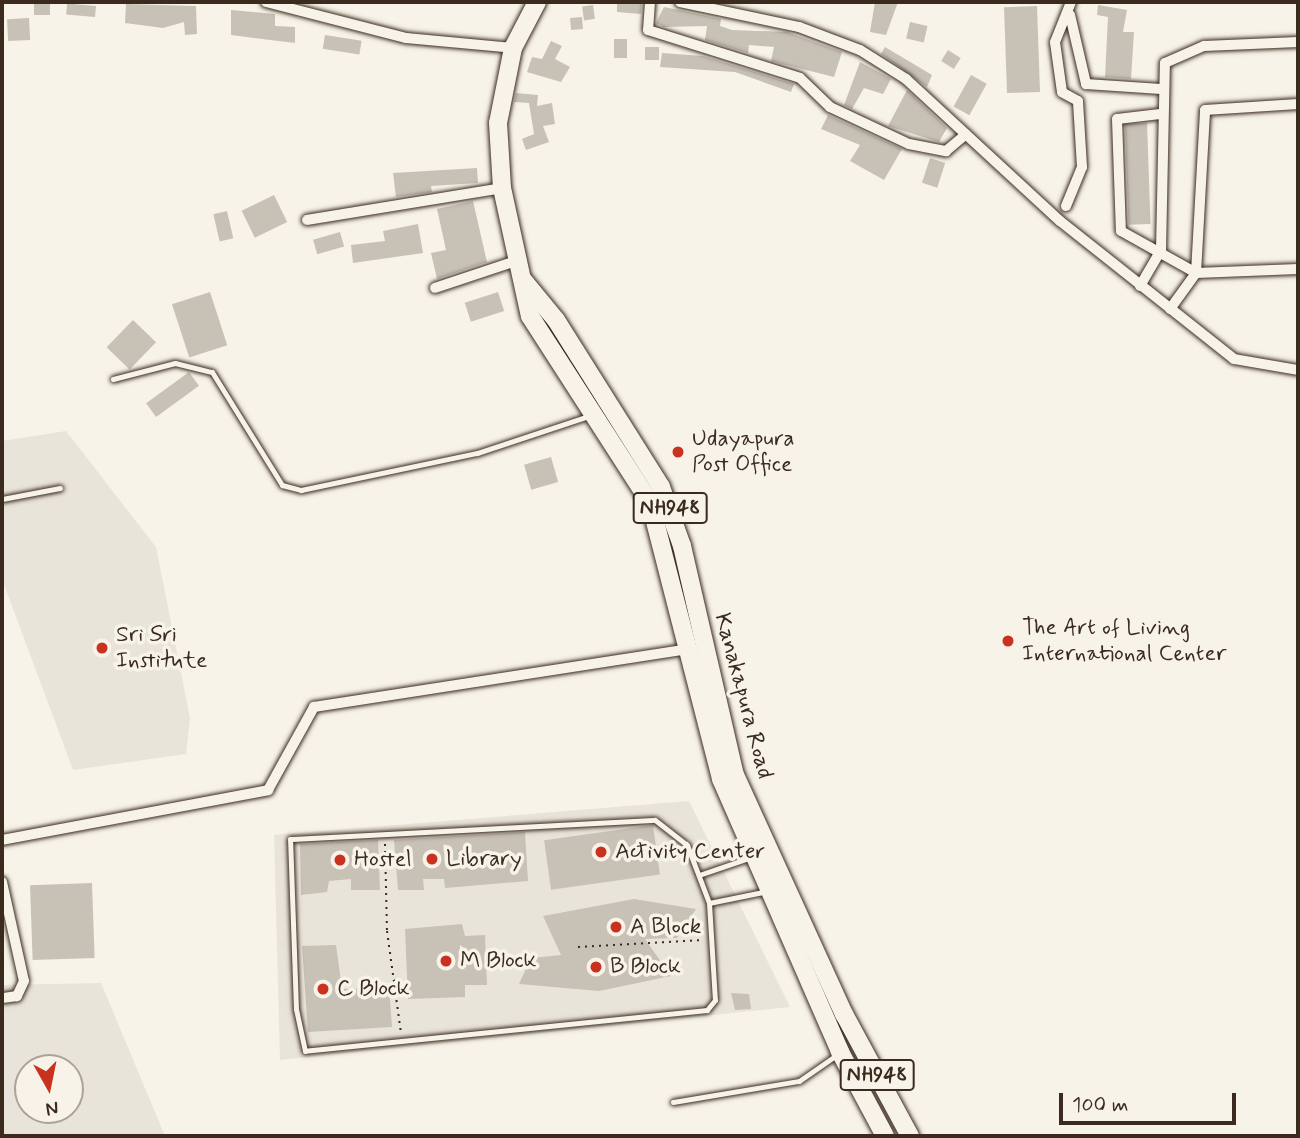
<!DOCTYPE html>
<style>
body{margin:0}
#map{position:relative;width:1300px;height:1138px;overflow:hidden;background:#f7f3e8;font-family:Mynerve,sans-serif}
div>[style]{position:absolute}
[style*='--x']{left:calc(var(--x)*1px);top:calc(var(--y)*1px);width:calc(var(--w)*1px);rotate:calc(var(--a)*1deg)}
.built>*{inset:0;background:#e9e4d9}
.building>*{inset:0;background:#c8c1b6;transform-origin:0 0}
.path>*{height:2px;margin-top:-1px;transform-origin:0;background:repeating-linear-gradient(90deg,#3b2a1e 0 2px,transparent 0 7px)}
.roads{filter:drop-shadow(0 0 2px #3b2a1e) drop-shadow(0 0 2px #3b2a1e)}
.service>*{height:5px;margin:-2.5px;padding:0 2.5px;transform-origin:2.5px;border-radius:2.5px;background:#f7f3e8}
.minor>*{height:10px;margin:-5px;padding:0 5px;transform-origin:5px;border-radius:5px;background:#f7f3e8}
.trunk>*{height:18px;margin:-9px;padding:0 9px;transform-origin:9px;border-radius:9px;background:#f7f3e8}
.dots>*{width:19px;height:19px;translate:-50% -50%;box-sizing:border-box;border:4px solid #f7f3e8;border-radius:50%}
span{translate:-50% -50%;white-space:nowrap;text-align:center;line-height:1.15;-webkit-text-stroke:7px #f7f3e8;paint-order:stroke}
.shield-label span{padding:2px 5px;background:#f7f3e8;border:2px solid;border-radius:5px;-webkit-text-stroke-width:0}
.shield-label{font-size:21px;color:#3b2a1e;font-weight:700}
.poi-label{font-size:23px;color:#3b2a1e}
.left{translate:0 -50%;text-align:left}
.street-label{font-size:23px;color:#3b2a1e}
.frame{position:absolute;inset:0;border:4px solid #3b2a1e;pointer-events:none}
.north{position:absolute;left:14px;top:1054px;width:70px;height:70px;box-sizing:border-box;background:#f7f3e8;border:2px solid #aca397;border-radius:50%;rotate:171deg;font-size:19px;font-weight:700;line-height:28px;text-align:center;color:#3b2a1e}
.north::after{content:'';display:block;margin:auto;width:24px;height:32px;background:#c8321e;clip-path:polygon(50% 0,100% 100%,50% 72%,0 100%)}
.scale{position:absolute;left:1059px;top:1093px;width:177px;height:32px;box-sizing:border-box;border:4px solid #3b2a1e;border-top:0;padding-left:9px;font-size:21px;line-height:24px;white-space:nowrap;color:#3b2a1e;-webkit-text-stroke:5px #f7f3e8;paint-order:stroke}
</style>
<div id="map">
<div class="built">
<i style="clip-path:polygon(66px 431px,156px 547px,190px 718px,186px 754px,73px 770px,2px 579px,2px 441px)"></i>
<i style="clip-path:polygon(689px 801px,790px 1007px,280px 1060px,274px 835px)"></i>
<i style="clip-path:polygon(evenodd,101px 983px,165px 1136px,2px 1136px,2px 985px,101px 983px,28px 1068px,70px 1068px,70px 1110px,28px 1110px,28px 1068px)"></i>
</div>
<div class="building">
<i style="left:34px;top:2px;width:16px;height:13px"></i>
<i style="clip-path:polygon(617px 2px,642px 2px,641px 14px,617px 12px)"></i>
<i style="clip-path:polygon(875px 2px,898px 2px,886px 35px,870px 32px)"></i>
<i style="clip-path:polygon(126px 4px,196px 6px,197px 34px,185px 35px,184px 22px,163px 28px,125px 23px)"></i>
<i style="left:593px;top:5px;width:14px;height:11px;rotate:82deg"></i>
<i style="clip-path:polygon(1098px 5px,1127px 10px,1123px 32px,1134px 32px,1131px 79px,1105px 77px,1108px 17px,1097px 15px)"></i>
<i style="left:96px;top:6px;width:11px;height:29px;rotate:95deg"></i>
<i style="left:1037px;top:6px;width:86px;height:33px;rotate:88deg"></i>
<i style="clip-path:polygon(664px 7px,721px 19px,720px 26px,732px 30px,787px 32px,842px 52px,834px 77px,771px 61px,774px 47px,749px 45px,748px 53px,705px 40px,707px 26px,664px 27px,656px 23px)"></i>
<i style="clip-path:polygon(231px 10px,275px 14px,275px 26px,295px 27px,295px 43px,231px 35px)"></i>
<i style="left:582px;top:17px;width:12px;height:12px;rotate:85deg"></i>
<i style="left:29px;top:18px;width:22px;height:22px;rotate:87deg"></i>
<i style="left:910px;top:22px;width:18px;height:17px;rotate:13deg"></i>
<i style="left:325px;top:35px;width:37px;height:14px;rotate:9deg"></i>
<i style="left:627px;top:39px;width:19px;height:13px;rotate:90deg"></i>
<i style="clip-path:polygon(551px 41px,562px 46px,555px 59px,570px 67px,561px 82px,527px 72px,532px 57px,542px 59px)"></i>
<i style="left:645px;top:47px;width:14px;height:13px"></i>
<i style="clip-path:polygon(885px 47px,932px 75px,927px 87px,881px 54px)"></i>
<i style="left:948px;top:50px;width:15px;height:13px;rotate:32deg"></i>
<i style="clip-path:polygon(662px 53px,703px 56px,794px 84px,791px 92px,735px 72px,660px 67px)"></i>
<i style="clip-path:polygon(860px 62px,891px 79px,883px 94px,864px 88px,852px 109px,844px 105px)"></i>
<i style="left:971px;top:75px;width:18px;height:36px;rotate:29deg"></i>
<i style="clip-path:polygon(907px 90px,947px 128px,939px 142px,888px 126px)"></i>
<i style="clip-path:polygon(516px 93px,538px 95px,537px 106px,552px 103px,555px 124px,543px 126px,549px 142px,526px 150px,522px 139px,534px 134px,529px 103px,514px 102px)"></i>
<i style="clip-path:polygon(828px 115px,902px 149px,884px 180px,850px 161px,860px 145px,821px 129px)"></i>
<i style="left:1147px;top:123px;width:101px;height:22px;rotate:88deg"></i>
<i style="left:930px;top:158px;width:16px;height:26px;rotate:18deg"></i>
<i style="clip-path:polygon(477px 168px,478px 183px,431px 186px,432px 192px,396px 197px,393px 173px)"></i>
<i style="left:274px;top:195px;width:30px;height:36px;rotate:64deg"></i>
<i style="clip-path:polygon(473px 201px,487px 262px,437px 279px,431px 253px,446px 250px,437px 209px)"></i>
<i style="left:227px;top:211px;width:28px;height:14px;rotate:77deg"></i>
<i style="clip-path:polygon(418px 224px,423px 253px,353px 263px,351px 245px,385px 241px,383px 231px)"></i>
<i style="left:340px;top:232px;width:15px;height:28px;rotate:74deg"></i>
<i style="left:210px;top:292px;width:56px;height:40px;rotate:72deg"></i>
<i style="left:498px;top:292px;width:20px;height:35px;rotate:72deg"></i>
<i style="left:133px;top:320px;width:32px;height:38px;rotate:44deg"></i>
<i style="left:189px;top:372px;width:17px;height:53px;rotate:54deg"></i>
<i style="left:551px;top:457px;width:26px;height:28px;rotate:74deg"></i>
<i style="left:653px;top:825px;width:50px;height:110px;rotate:82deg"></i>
<i style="clip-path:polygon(525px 832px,528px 881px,445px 888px,444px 879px,423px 879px,424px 890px,398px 890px,394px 840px)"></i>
<i style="clip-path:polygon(378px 840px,380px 890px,351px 890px,351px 879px,329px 881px,327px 892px,301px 895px,300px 844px)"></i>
<i style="left:92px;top:883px;width:75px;height:62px;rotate:88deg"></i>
<i style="clip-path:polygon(634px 899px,696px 909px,677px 938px,645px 939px,671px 976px,599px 991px,519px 984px,531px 958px,561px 955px,543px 916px)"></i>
<i style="clip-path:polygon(462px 924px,465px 936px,485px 935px,487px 985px,465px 985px,465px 997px,408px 999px,405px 929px)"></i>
<i style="clip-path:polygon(336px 945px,342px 989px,389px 988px,392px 1027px,308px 1032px,302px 946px)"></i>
<i style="clip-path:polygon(731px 993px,749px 994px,751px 1009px,735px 1010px)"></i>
</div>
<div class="path">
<i style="--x:385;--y:844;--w:87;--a:88.7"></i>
<i style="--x:387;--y:931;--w:103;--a:82.2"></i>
<i style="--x:578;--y:947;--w:125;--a:-3.2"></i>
</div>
<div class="roads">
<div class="service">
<i style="--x:113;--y:379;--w:64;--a:-14.5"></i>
<i style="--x:175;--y:363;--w:38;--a:14"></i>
<i style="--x:212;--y:372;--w:133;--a:58.2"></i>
<i style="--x:282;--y:485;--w:20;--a:15"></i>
<i style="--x:301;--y:490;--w:180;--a:-11.9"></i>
<i style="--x:477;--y:453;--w:121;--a:-18.3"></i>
<i style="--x:2;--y:499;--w:59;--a:-10.7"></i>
<i style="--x:655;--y:820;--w:41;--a:38"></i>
<i style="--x:687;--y:845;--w:62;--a:69.2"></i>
<i style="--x:709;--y:903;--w:97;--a:86.5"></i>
<i style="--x:715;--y:1000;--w:13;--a:129"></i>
<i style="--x:707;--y:1010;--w:404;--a:174.2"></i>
<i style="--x:305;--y:1051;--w:43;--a:-102.1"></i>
<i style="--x:296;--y:1009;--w:170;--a:-92"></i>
<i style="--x:290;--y:839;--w:365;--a:-3"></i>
<i style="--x:699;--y:875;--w:56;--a:-18.8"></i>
<i style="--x:709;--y:903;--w:60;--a:-11.5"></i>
<i style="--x:673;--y:1102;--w:128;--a:-9.5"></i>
<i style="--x:799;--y:1081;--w:47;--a:-34.7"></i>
</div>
<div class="minor">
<i style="--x:266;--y:2;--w:145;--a:14.4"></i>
<i style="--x:406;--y:38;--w:107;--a:5.3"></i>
<i style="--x:650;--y:2;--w:28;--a:94"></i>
<i style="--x:648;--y:30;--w:159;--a:17.5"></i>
<i style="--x:800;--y:78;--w:42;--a:44"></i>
<i style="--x:830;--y:107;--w:87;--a:25.1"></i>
<i style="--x:909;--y:144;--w:38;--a:11"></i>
<i style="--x:946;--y:151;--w:26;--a:-40"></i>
<i style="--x:680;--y:2;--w:122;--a:11.9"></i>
<i style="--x:799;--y:27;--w:65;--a:20.7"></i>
<i style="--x:860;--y:50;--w:54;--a:32.2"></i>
<i style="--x:906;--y:79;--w:209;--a:42.7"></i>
<i style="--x:1060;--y:221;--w:222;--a:38.4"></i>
<i style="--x:1234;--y:359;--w:65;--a:9.8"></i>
<i style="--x:1070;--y:15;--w:71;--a:76.9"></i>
<i style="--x:1086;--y:84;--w:75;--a:3.8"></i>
<i style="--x:1160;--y:114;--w:43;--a:173.4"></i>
<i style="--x:1117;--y:119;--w:112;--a:88"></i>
<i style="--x:1121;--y:231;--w:86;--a:29.2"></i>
<i style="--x:1196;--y:273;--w:102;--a:-2.2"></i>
<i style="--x:1066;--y:206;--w:42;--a:-67.7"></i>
<i style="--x:1082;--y:167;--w:66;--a:-93.5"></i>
<i style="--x:1078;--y:101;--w:18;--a:-151"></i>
<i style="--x:1062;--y:92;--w:50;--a:-98"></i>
<i style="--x:1055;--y:42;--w:43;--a:-68.2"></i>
<i style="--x:307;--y:220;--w:198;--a:-9.3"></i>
<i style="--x:1140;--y:286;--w:42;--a:-59.7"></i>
<i style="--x:1161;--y:250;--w:187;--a:-88.8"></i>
<i style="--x:1165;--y:63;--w:43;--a:-23.6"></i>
<i style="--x:1204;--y:46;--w:94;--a:-2.4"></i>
<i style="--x:435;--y:288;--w:85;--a:-18.4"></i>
<i style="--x:1170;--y:309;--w:44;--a:-54.2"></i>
<i style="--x:1196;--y:273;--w:163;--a:-86.8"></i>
<i style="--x:1205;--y:110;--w:93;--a:-3.7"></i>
<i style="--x:2;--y:840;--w:271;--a:-10.6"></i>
<i style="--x:268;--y:790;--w:95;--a:-61"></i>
<i style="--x:314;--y:707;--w:380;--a:-8.8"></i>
<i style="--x:2;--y:882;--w:101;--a:77.5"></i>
<i style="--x:24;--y:981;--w:17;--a:115"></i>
<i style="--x:17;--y:996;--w:15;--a:172"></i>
</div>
<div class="trunk">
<i style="--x:537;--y:2;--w:52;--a:117.6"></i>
<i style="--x:513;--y:48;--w:76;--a:101.3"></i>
<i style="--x:498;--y:123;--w:65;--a:86.5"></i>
<i style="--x:502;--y:188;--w:131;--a:77.7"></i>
<i style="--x:530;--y:316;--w:221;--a:57.2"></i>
<i style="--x:650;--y:502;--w:286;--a:75.6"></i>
<i style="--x:721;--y:779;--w:298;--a:66.4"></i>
<i style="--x:840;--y:1052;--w:95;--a:61.8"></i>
<i style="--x:523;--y:280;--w:52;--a:50.5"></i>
<i style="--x:556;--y:320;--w:197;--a:57.8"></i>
<i style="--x:661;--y:487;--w:63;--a:70.4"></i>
<i style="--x:682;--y:546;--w:235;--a:77"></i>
<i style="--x:735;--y:775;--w:263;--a:65.5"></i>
<i style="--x:844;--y:1014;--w:139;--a:61.6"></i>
</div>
</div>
<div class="dots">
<i style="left:678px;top:452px;background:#c8321e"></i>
<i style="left:1008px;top:641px;background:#c8321e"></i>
<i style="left:102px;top:648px;background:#c8321e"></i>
<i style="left:601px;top:852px;background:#c8321e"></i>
<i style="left:432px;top:859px;background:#c8321e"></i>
<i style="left:340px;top:860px;background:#c8321e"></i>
<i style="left:616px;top:927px;background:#c8321e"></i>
<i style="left:446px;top:961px;background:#c8321e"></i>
<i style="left:596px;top:967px;background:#c8321e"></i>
<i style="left:323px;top:989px;background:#c8321e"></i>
</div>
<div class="shield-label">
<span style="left:670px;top:508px">NH948</span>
<span style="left:877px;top:1075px">NH948</span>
</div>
<div class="poi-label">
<span class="left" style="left:692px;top:452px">Udayapura<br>Post Office</span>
<span class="left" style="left:1022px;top:641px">The Art of Living<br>International Center</span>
<span class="left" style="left:116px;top:648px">Sri Sri<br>Institute</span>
<span class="left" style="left:615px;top:852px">Activity Center</span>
<span class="left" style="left:446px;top:859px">Library</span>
<span class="left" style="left:354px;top:860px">Hostel</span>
<span class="left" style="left:630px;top:927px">A Block</span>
<span class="left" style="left:460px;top:961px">M Block</span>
<span class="left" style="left:610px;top:967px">B Block</span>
<span class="left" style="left:337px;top:989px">C Block</span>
</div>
<div class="street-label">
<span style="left:743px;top:696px;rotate:75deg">Kanakapura Road</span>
</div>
<div class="frame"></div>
<div class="north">N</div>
<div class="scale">100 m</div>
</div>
